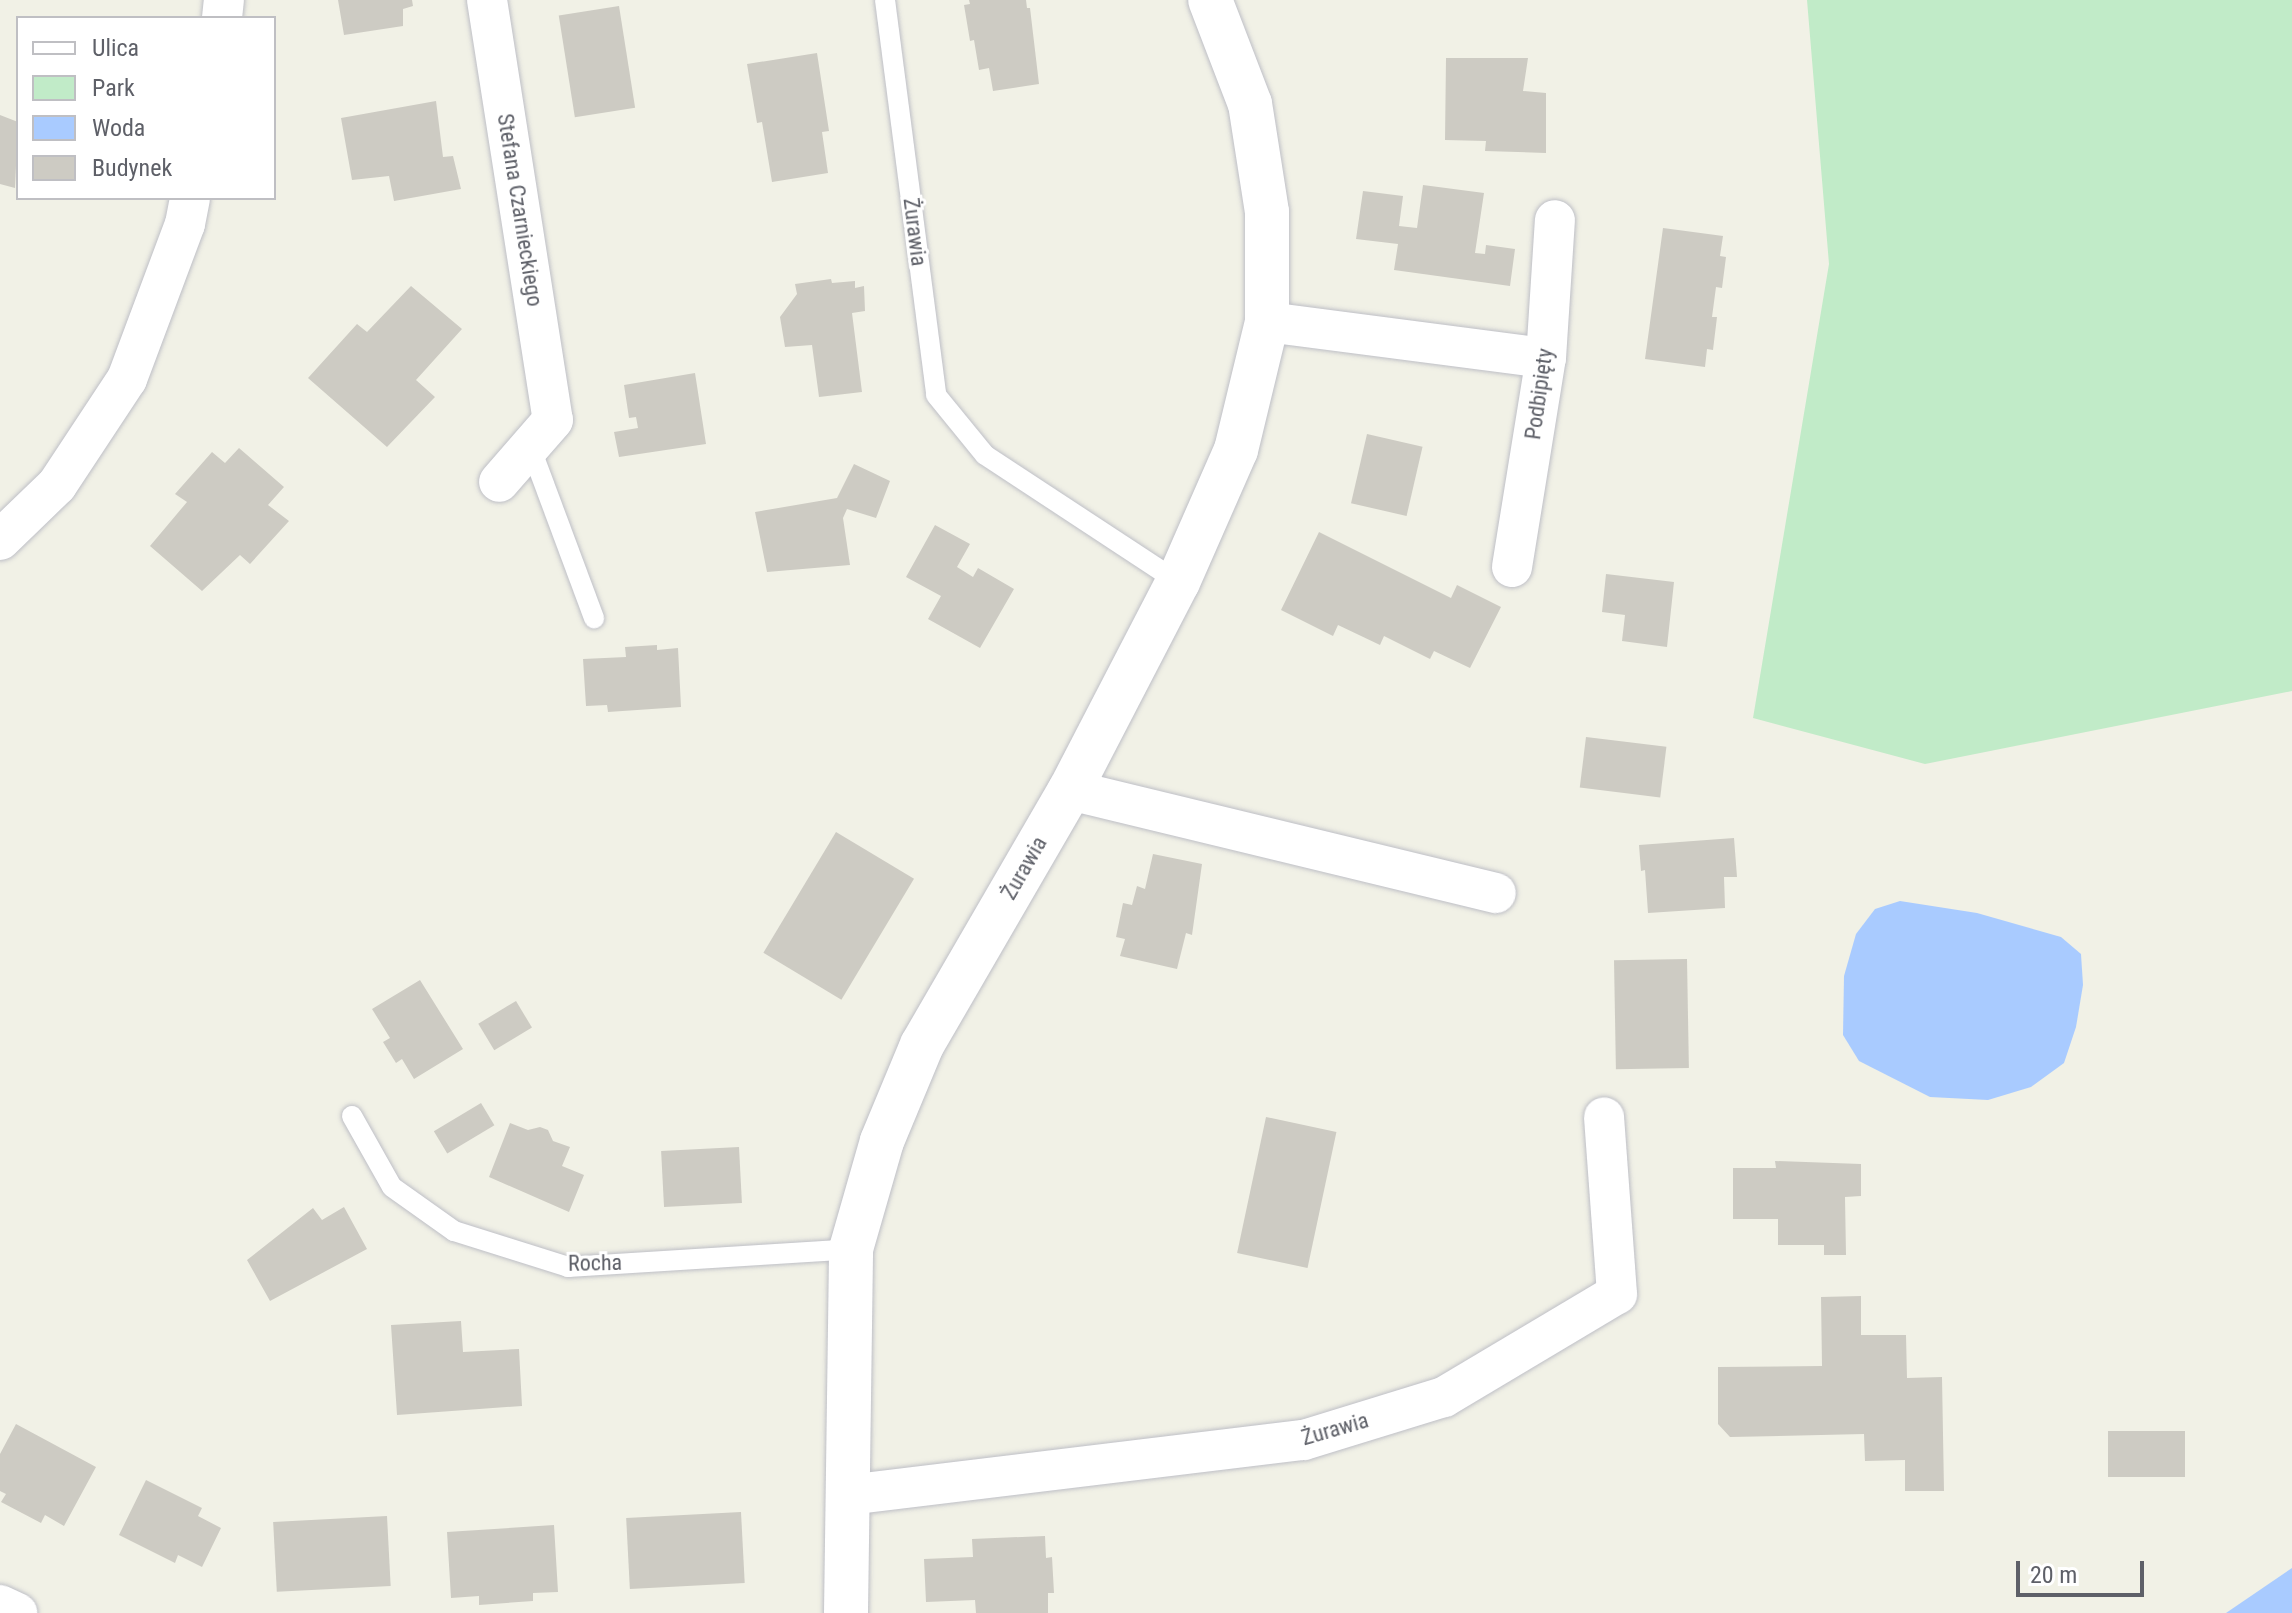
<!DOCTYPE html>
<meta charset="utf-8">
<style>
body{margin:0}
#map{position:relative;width:2292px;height:1613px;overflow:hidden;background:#f1f1e6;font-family:"Roboto Condensed",sans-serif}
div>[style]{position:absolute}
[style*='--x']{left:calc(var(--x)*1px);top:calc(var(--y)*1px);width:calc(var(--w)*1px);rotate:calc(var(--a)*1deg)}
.green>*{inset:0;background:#c1ebc8}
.water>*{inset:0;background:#a9cbff}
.building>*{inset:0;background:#cdcbc3;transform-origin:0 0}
.roads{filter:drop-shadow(0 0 2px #bebfc6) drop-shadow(0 0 2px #bebfc6)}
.service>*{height:20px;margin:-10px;padding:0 10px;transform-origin:10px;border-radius:10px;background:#fff}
.minor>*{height:40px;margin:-20px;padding:0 20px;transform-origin:20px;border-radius:20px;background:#fff}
.tertiary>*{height:44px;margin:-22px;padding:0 22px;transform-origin:22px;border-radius:22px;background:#fff}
span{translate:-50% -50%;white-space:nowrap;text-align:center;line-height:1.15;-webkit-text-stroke:6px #fff;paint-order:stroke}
.street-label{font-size:22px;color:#5e6068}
.legend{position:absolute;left:16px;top:16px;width:260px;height:184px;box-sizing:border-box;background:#fff;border:2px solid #bfbfc3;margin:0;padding:10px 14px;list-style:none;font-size:24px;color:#5e6068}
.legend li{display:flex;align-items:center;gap:16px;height:40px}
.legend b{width:40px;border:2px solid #bfbfc3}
.scale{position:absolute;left:2016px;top:1561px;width:128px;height:36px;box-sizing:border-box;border:4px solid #5e6068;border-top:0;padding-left:10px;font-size:24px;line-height:28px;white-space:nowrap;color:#5e6068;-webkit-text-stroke:6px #fff;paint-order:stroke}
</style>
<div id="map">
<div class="green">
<i style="clip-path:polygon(1807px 0,2292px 0,2292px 691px,1925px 764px,1753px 718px,1829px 264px)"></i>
</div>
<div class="water">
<i style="clip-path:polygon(1900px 901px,1977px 913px,2061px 937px,2081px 954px,2083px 985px,2076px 1027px,2064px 1063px,2031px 1087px,1988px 1100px,1930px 1097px,1859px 1061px,1843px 1035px,1844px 976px,1856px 934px,1875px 909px)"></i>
<i style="clip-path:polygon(2292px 1568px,2292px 1613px,2226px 1613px)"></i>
</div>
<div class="building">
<i style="clip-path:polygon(338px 0,412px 0,413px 6px,403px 9px,403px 26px,344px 35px)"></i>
<i style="clip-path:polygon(969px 0,1026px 0,1027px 8px,1030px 8px,1039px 84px,993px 91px,989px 68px,979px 70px,974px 40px,970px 41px,964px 5px,970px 4px)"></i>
<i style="left:619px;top:6px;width:103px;height:61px;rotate:81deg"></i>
<i style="clip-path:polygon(817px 53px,829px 131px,822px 132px,828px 173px,772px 182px,762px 122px,757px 123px,747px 64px)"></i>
<i style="clip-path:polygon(1446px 58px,1528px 58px,1523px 91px,1546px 93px,1546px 153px,1485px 151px,1486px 141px,1445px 140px)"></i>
<i style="clip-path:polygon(436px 101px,443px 157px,453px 156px,461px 189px,394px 201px,389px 176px,352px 180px,341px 118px)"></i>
<i style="clip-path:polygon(0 115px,18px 122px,15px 188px,0 184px)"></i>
<i style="clip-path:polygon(1423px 185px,1484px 193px,1475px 253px,1485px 254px,1486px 245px,1515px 249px,1510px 286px,1394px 270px,1398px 244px,1356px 239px,1363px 191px,1403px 196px,1399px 226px,1417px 228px)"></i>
<i style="clip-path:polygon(1663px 228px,1723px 236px,1720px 256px,1726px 257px,1722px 288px,1716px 287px,1712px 317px,1717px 317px,1713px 350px,1707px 349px,1705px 367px,1645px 359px)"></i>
<i style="clip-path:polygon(831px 279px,832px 283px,855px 281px,855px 288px,864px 286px,865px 311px,852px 313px,862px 392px,819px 397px,812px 345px,785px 347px,780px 317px,797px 294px,795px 284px)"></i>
<i style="clip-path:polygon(411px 286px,462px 329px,416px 380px,435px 397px,387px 447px,308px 378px,357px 324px,367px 332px)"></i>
<i style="clip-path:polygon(695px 373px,706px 444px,619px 457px,614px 432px,638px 428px,636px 417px,629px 418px,624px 385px)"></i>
<i style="left:1367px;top:434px;width:57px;height:71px;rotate:13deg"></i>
<i style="clip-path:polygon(239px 448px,284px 487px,268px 505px,289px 521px,250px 564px,240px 555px,202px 591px,150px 546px,187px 502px,175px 494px,212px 452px,225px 463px)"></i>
<i style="clip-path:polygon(854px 464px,890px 481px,876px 518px,847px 509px,843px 518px,850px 565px,767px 572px,755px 512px,837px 498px)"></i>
<i style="clip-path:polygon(935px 525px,970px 544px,957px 567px,973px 577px,978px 568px,1014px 589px,980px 648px,928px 619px,941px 596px,906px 577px)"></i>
<i style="clip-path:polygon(1319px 532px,1451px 598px,1457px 585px,1501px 607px,1470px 668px,1434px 651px,1430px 659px,1384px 636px,1380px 645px,1338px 625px,1333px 636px,1281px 610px)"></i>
<i style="clip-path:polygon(1606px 574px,1674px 582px,1667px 647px,1622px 641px,1625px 615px,1602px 612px)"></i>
<i style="clip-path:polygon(657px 645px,657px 650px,678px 648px,681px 707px,608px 712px,607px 705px,586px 706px,583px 659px,626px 657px,625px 647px)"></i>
<i style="left:1586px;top:737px;width:81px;height:51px;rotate:7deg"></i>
<i style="left:836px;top:832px;width:91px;height:141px;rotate:31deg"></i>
<i style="clip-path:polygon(1734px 838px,1737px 877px,1724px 877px,1725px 908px,1648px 913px,1645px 870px,1641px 871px,1639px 845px)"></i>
<i style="clip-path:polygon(1153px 854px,1202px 864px,1192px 935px,1186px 933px,1177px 969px,1120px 956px,1125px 939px,1116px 937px,1123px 903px,1132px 905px,1137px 886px,1145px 889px)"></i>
<i style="left:1687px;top:959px;width:109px;height:73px;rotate:89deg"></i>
<i style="clip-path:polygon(420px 980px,463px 1049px,414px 1079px,402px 1059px,396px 1063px,383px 1042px,390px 1038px,372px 1009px)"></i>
<i style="left:516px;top:1001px;width:31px;height:44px;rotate:59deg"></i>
<i style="left:481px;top:1103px;width:26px;height:55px;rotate:59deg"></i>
<i style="left:1266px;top:1117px;width:72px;height:139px;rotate:12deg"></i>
<i style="clip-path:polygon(510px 1123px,528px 1130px,540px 1127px,548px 1130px,553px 1141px,570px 1147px,562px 1166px,584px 1175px,569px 1212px,489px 1177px)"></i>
<i style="left:739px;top:1147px;width:56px;height:78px;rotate:87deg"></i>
<i style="clip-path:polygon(1775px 1161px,1861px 1164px,1861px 1196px,1845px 1197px,1846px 1255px,1824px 1255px,1824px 1245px,1778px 1245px,1778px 1219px,1733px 1219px,1733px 1168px,1776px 1168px)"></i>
<i style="clip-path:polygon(344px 1207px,367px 1249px,270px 1301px,247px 1260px,313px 1208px,322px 1220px)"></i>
<i style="clip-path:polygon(1861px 1296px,1861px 1335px,1906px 1335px,1907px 1378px,1942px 1377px,1944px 1491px,1905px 1491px,1905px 1460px,1865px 1461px,1864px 1434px,1730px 1437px,1718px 1424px,1718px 1367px,1822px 1366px,1821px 1297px)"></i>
<i style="clip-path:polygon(461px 1321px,463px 1352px,519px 1349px,522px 1406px,397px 1415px,391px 1325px)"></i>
<i style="clip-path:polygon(16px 1424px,96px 1467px,64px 1526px,45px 1515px,41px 1523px,1px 1502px,6px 1494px,0 1491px,0 1454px)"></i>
<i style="left:2185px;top:1431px;width:46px;height:77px;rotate:90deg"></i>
<i style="clip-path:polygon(146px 1480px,202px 1508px,198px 1516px,221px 1528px,202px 1567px,178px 1555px,175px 1563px,119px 1535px)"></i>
<i style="left:741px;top:1512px;width:71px;height:115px;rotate:87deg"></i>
<i style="left:387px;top:1516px;width:70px;height:114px;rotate:87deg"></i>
<i style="clip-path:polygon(554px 1525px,558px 1592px,533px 1593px,533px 1601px,479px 1605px,479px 1596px,451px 1598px,447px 1532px)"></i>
<i style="clip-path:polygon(1045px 1536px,1046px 1558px,1052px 1557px,1054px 1593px,1048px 1593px,1048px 1613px,976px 1613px,975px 1600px,926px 1602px,924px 1559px,973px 1557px,972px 1539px)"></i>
</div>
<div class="roads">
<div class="service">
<i style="--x:885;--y:0;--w:398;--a:82.6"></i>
<i style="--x:936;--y:395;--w:77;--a:50.8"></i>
<i style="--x:985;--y:455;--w:231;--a:33.3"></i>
<i style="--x:530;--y:446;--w:184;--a:69.6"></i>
<i style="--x:352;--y:1116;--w:81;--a:60.6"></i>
<i style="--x:392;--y:1187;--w:76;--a:35.4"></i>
<i style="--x:454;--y:1231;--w:120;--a:17.5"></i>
<i style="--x:568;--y:1267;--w:284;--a:-3.6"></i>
</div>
<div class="minor">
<i style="--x:487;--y:0;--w:425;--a:81.1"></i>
<i style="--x:553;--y:420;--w:82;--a:131.1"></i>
<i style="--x:222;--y:18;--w:18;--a:-84"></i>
<i style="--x:1267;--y:322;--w:281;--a:7.4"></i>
<i style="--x:0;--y:540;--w:79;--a:-44"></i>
<i style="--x:57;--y:485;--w:127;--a:-56.6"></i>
<i style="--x:127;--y:379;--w:165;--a:-69.5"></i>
<i style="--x:185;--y:224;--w:26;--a:-79"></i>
<i style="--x:1512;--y:567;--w:212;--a:-80.8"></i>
<i style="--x:1546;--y:358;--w:138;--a:-86.3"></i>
<i style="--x:1070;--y:790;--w:438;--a:13.6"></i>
<i style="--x:848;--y:1495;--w:459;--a:-6.9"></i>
<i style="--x:1304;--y:1440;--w:146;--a:-17.1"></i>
<i style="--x:1444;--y:1397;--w:201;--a:-30.8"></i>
<i style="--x:1617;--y:1294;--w:177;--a:-94.2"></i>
<i style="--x:0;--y:1605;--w:19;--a:25"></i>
</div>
<div class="tertiary">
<i style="--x:846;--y:1613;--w:364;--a:-89.2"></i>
<i style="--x:851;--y:1249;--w:112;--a:-74"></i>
<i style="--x:882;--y:1141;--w:104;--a:-67.4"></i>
<i style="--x:922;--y:1045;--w:295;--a:-59.9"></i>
<i style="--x:1070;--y:790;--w:234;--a:-62.6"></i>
<i style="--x:1178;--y:582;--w:144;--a:-66.3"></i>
<i style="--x:1236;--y:450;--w:132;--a:-76.4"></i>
<i style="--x:1267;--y:322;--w:110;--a:-90"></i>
<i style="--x:1267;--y:212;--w:109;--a:-98.9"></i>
<i style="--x:1250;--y:104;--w:111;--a:-111"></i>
</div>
</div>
<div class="street-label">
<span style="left:520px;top:210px;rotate:81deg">Stefana Czarnieckiego</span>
<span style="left:915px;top:232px;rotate:83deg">Żurawia</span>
<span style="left:1539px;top:394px;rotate:-82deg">Podbipięty</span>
<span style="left:1024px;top:868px;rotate:-60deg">Żurawia</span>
<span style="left:595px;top:1263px;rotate:-1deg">Rocha</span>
<span style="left:1335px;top:1429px;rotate:-16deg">Żurawia</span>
</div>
<ul class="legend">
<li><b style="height:10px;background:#fff"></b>Ulica</li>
<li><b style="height:22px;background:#c1ebc8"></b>Park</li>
<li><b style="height:22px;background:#a9cbff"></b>Woda</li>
<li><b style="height:22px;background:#cdcbc3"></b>Budynek</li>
</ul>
<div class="scale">20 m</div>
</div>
